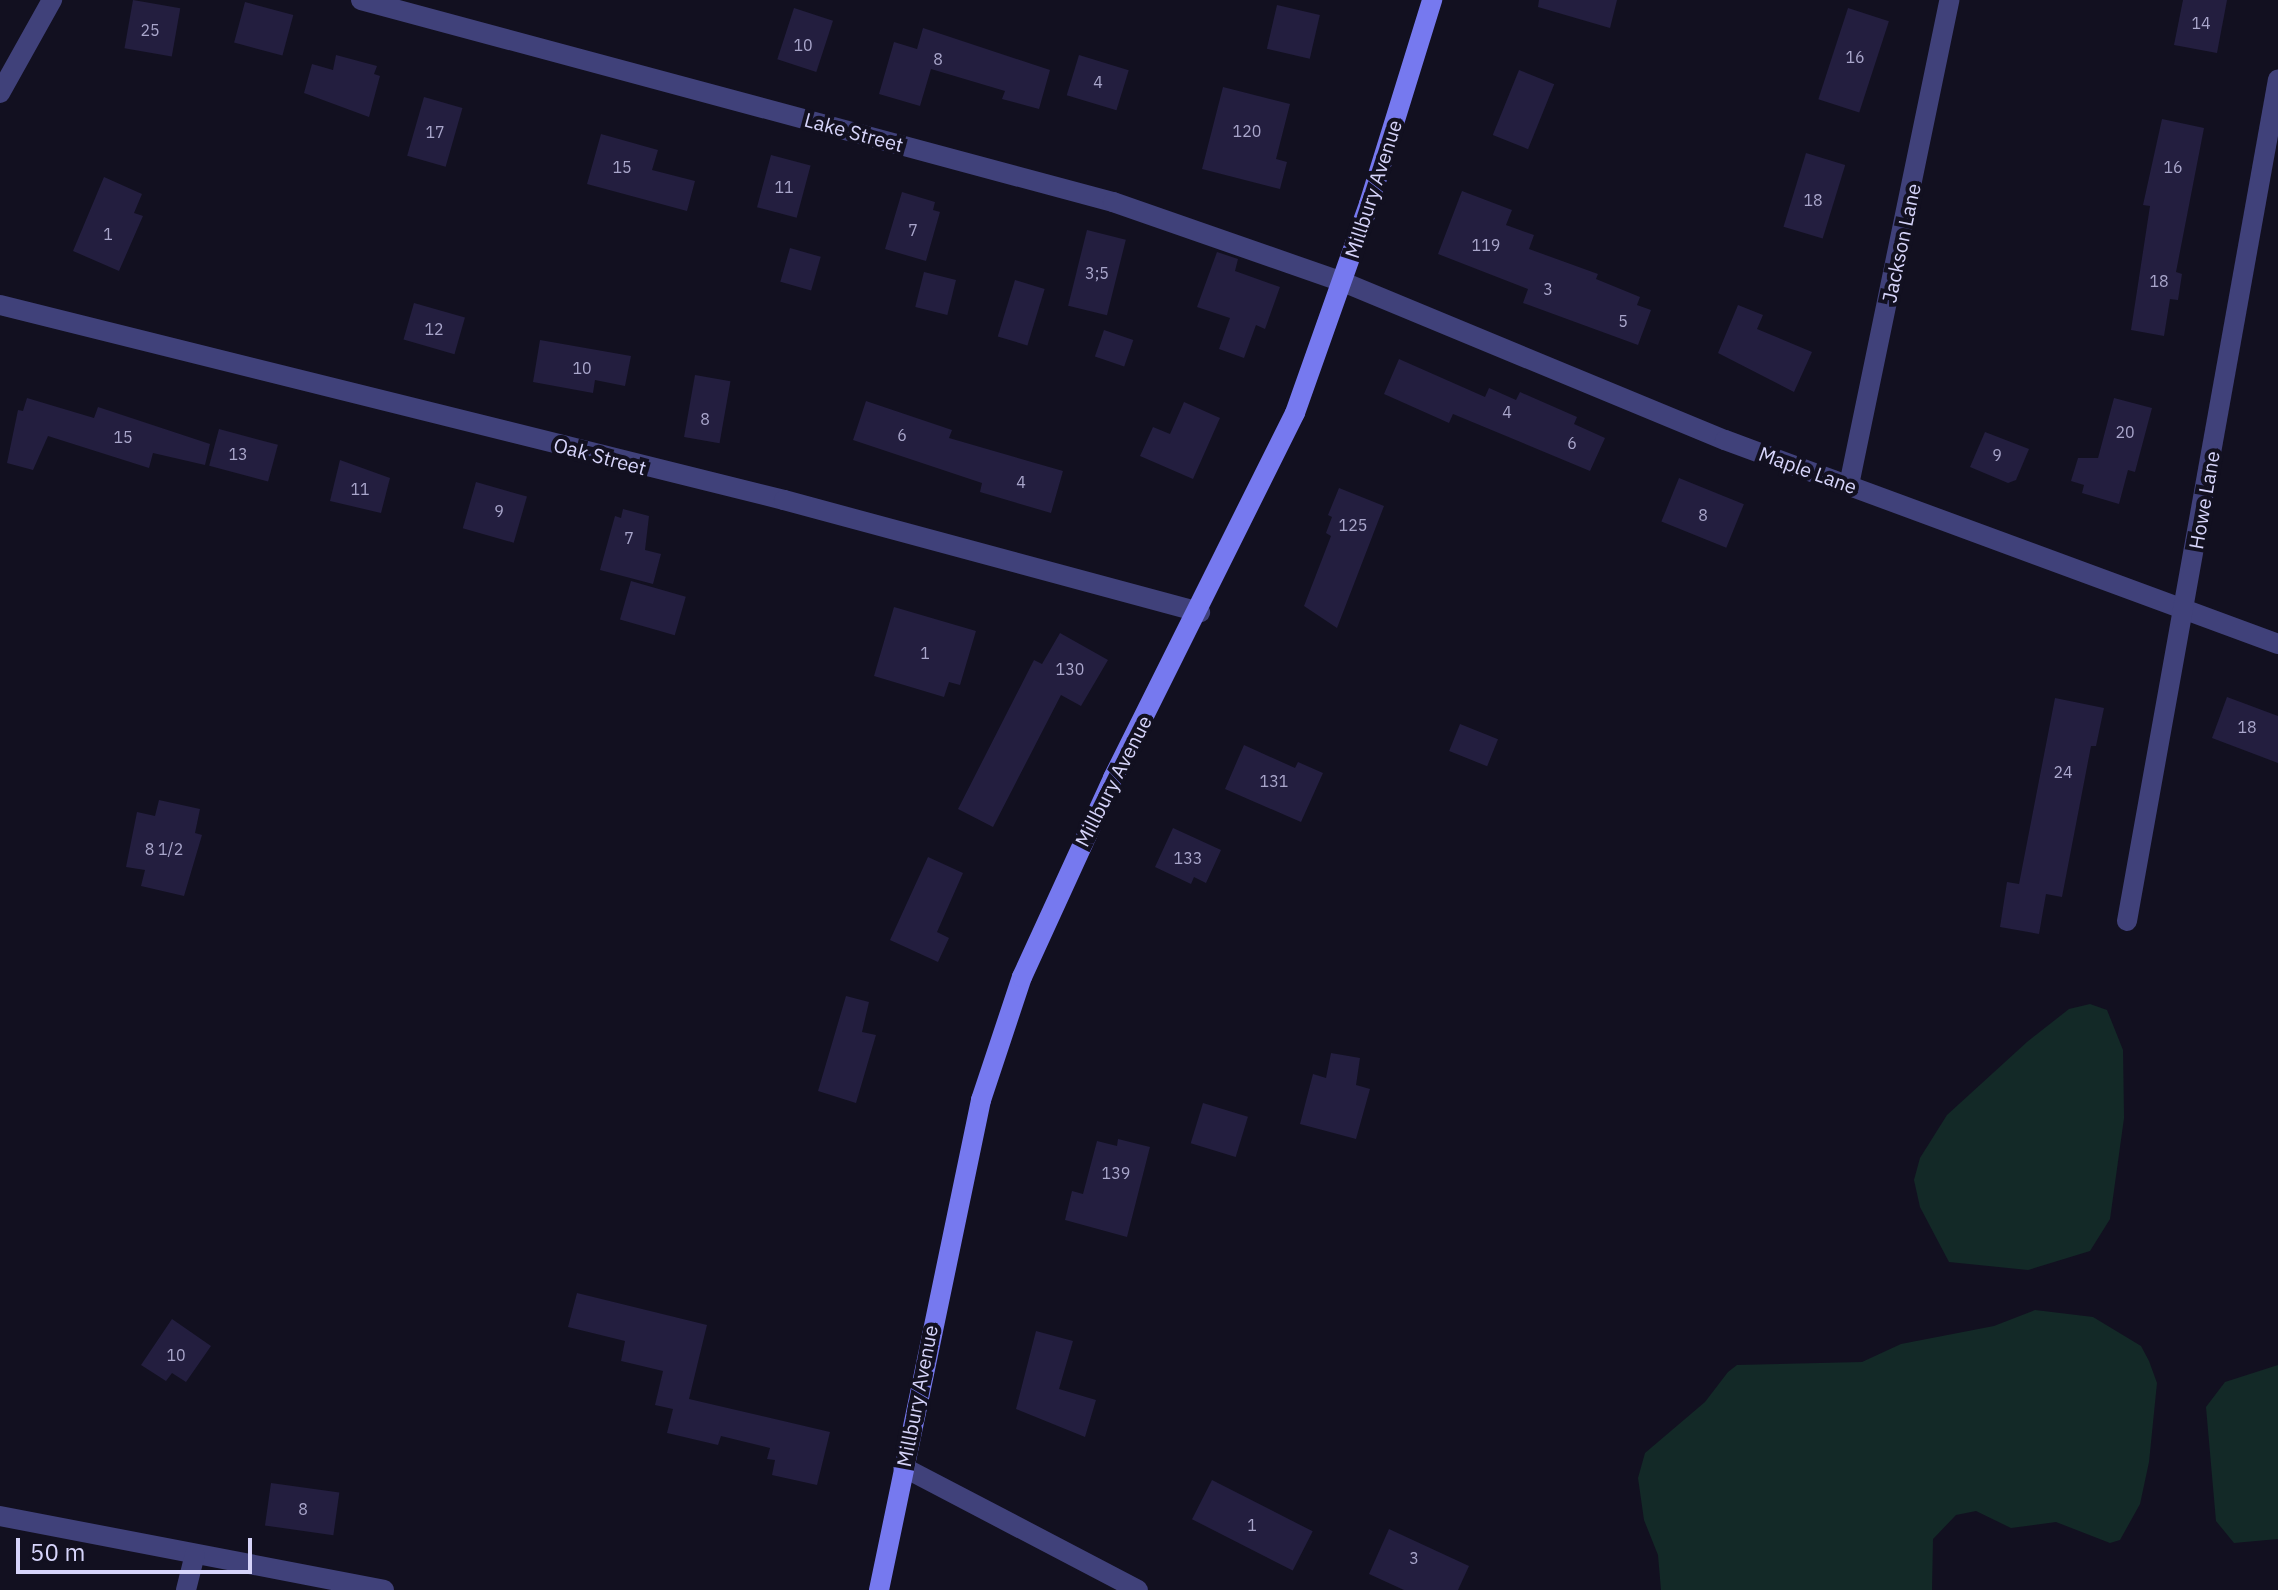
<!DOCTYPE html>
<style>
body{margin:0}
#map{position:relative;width:2278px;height:1590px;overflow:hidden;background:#121020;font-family:"IBM Plex Sans",sans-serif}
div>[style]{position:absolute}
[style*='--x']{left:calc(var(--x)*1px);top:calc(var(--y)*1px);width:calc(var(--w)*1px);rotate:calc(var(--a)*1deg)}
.green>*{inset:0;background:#132927}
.building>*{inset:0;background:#231e3f;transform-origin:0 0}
.street>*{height:20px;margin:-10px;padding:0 10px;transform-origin:10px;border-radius:10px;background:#40417a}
.secondary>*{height:20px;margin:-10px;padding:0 10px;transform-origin:10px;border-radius:10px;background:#7679ef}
span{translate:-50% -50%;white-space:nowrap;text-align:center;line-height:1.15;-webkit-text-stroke:8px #121020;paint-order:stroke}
.number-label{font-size:16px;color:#a9a6cb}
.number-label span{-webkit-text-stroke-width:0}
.street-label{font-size:20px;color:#d6d4fa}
.scale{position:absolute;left:16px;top:1538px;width:236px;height:36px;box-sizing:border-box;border:4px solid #d6d4fa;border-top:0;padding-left:10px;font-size:24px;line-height:28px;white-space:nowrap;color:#d6d4fa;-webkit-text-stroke:6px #121020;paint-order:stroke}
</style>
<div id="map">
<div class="green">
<i style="clip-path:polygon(2090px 1004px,2107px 1010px,2123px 1050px,2124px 1118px,2110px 1219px,2090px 1251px,2028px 1270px,1949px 1262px,1920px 1207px,1914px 1180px,1920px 1158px,1947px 1115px,2027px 1042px,2069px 1009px)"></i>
<i style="clip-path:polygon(2035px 1310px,2093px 1317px,2141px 1346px,2149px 1361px,2157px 1383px,2149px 1462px,2140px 1504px,2120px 1540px,2110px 1543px,2056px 1522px,2011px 1528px,1976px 1511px,1956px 1515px,1933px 1539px,1932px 1590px,1661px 1590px,1658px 1555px,1644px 1520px,1638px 1478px,1645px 1453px,1705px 1402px,1728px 1372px,1737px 1365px,1862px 1362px,1901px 1344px,1994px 1326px)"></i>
<i style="clip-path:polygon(2278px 1365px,2278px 1539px,2234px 1543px,2216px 1521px,2206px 1407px,2225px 1382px)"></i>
</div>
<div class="building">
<i style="left:133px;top:0;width:48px;height:49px;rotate:10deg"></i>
<i style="clip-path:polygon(1539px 0,1617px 0,1610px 28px,1538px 7px)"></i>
<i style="clip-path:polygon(2183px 0,2227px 0,2217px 53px,2174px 45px)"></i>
<i style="left:245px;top:2px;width:50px;height:42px;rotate:15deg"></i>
<i style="left:1277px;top:5px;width:44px;height:45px;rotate:13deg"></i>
<i style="left:794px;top:8px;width:41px;height:54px;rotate:18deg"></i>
<i style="left:1848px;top:8px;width:43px;height:96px;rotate:18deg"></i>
<i style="clip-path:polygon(923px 28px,1050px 70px,1039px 109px,1002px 99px,1005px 91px,931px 69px,920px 106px,879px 94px,894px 42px,917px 49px)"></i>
<i style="clip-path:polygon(336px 55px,377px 66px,374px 74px,380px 76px,369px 117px,304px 93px,312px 64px,333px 70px)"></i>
<i style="left:1079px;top:55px;width:52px;height:42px;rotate:17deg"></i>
<i style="left:1519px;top:70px;width:38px;height:70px;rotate:22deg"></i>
<i style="clip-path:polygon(1223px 87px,1290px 104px,1276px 159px,1287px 162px,1280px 189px,1202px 169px)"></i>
<i style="left:424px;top:97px;width:40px;height:61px;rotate:16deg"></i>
<i style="clip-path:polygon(2162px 119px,2204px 128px,2176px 272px,2182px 274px,2178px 300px,2170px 299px,2164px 336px,2131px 330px,2150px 206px,2143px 205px)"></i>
<i style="clip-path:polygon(601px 134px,658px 150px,652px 170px,695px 181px,687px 211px,587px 184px)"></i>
<i style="left:1806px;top:153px;width:41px;height:77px;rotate:17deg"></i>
<i style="left:771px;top:155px;width:41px;height:54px;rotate:15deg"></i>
<i style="clip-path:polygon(104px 177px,142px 194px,134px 213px,143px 216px,119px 271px,73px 251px)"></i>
<i style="clip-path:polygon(1462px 191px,1512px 210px,1506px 225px,1534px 235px,1529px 249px,1598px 274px,1596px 279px,1640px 297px,1637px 305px,1651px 310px,1638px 345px,1523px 303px,1528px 289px,1438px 254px)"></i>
<i style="clip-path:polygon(902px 192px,935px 202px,933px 210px,940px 212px,926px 261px,885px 249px)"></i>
<i style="left:1087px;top:230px;width:40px;height:78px;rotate:14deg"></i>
<i style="left:790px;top:248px;width:32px;height:35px;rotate:16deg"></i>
<i style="clip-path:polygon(1217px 252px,1238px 259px,1235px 271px,1280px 287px,1265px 329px,1256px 325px,1244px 358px,1219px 349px,1230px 318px,1197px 307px)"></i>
<i style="left:924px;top:272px;width:33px;height:36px;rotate:14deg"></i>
<i style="left:1015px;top:280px;width:31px;height:59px;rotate:17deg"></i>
<i style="left:414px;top:303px;width:53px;height:38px;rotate:16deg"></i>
<i style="clip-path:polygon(1738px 305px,1763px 315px,1757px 329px,1812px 352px,1794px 392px,1718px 353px)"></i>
<i style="left:1104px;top:330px;width:31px;height:28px;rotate:19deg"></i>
<i style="clip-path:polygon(540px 340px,631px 356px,625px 386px,595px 380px,593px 393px,533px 382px)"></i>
<i style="clip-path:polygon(1399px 359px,1485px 397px,1489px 388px,1516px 400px,1520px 392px,1577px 417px,1574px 424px,1605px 438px,1590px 471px,1453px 414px,1449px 423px,1384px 394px)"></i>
<i style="left:695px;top:375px;width:36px;height:63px;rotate:10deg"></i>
<i style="clip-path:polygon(27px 398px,94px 418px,98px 407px,210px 444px,205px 465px,153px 453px,149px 468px,48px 436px,33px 470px,7px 463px,18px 410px,23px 411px)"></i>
<i style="clip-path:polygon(2114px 398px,2152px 408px,2135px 472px,2128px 470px,2119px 504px,2082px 493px,2084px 485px,2071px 481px,2078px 458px,2098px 458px)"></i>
<i style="clip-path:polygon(866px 401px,952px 430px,949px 438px,1063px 471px,1051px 513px,980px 492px,982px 483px,853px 440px)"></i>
<i style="clip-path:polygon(1184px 402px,1220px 418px,1193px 479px,1140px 456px,1153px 427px,1170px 434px)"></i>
<i style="left:219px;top:429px;width:61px;height:38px;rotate:15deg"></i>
<i style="clip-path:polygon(1985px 432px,2029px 449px,2016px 480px,2008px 483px,1970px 467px)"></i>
<i style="clip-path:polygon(340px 460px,390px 478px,381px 513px,330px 501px)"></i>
<i style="left:1679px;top:478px;width:70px;height:47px;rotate:22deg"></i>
<i style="left:476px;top:482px;width:53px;height:48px;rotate:16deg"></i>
<i style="clip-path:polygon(1339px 488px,1384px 506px,1337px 628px,1304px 606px,1331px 536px,1326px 533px,1332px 517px,1328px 515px)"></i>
<i style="clip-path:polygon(623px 509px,649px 516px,645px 550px,661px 554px,653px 584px,600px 570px,615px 516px,621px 518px)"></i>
<i style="left:631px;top:581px;width:57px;height:40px;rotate:16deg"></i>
<i style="clip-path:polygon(894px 607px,976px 631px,960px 685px,949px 682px,944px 697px,874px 676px)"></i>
<i style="clip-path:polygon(1060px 633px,1108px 660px,1081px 706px,1061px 695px,993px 827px,958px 809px,1034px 660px,1042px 664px)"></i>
<i style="clip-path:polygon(2227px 697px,2278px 716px,2278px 763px,2212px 738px)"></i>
<i style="clip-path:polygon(2055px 698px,2104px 708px,2096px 746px,2091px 746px,2062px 897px,2046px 894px,2039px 934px,2000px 927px,2007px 882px,2019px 884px)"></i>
<i style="left:1460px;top:724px;width:41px;height:29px;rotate:22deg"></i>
<i style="clip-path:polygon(1244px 745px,1295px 768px,1298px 762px,1323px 773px,1301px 822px,1225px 789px)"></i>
<i style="clip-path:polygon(159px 800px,200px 809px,195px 833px,202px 835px,184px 896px,141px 886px,145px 870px,126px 867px,137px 812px,155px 816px)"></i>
<i style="clip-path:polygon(1173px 828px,1221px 850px,1206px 883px,1194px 877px,1191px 884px,1155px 867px)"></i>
<i style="clip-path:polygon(928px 857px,963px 873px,937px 932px,949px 938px,938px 962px,890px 940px)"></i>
<i style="clip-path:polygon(846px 996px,869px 1002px,862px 1032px,876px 1035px,856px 1103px,818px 1091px)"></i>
<i style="clip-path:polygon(1331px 1053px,1360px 1058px,1356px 1085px,1370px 1089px,1356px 1139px,1300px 1124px,1313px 1074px,1326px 1078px)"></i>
<i style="left:1203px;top:1103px;width:47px;height:42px;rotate:17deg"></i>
<i style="clip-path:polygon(1118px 1139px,1150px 1147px,1127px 1237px,1065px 1220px,1072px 1191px,1083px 1194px,1097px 1141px,1117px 1146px)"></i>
<i style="clip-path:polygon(577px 1293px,707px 1325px,689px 1399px,830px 1432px,817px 1485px,772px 1475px,775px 1460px,767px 1459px,770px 1448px,721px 1436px,718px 1445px,667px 1433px,673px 1409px,655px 1405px,663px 1371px,621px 1361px,625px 1341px,568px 1327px)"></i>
<i style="clip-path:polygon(172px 1319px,211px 1346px,186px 1382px,172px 1373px,166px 1381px,141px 1365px)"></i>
<i style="clip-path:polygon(1036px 1331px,1073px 1341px,1059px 1389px,1096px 1400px,1085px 1437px,1016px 1409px)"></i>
<i style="left:1212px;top:1480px;width:113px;height:44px;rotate:27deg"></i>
<i style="left:271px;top:1483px;width:69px;height:43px;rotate:8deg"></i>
<i style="clip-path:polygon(1389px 1529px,1469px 1566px,1458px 1590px,1404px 1590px,1369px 1574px)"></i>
</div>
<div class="street">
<i style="--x:361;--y:0;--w:779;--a:15.04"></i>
<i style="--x:1113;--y:202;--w:244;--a:19.2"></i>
<i style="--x:1343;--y:282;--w:413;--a:22.5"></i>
<i style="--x:1725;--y:440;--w:589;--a:20.25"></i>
<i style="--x:0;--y:93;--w:107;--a:-60.8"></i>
<i style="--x:0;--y:305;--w:808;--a:13.97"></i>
<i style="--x:784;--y:500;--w:431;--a:15.1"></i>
<i style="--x:1849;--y:485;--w:495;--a:-78.3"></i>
<i style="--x:2127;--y:921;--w:855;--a:-79.83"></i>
<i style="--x:903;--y:1467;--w:265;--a:27.6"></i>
<i style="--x:0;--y:1516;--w:391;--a:10.9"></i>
<i style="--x:186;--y:1590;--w:36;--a:-76"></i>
</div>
<div class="secondary">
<i style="--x:879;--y:1590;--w:501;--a:-78.24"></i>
<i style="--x:981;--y:1100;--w:130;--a:-71.6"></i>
<i style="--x:1022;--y:977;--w:219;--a:-65.4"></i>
<i style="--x:1113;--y:778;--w:408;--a:-63.5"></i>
<i style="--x:1295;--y:413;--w:222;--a:-70.5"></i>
<i style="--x:1369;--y:204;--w:214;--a:-72.8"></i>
</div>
<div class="number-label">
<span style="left:2201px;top:23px">14</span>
<span style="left:150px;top:30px">25</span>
<span style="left:803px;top:45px">10</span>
<span style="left:1855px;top:57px">16</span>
<span style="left:938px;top:59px">8</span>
<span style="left:1098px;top:82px">4</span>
<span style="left:1247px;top:131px">120</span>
<span style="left:435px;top:132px">17</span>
<span style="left:622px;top:167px">15</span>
<span style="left:2173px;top:167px">16</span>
<span style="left:784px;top:187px">11</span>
<span style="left:1813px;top:200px">18</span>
<span style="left:913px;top:230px">7</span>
<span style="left:108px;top:234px">1</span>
<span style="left:1486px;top:245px">119</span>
<span style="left:1097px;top:273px">3;5</span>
<span style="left:2159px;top:281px">18</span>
<span style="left:1548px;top:289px">3</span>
<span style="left:1623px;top:321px">5</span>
<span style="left:434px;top:329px">12</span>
<span style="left:582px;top:368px">10</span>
<span style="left:1507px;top:412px">4</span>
<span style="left:705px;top:419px">8</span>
<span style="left:2125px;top:432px">20</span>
<span style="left:902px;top:435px">6</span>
<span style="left:123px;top:437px">15</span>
<span style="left:1572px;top:443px">6</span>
<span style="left:238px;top:454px">13</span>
<span style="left:1997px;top:455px">9</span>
<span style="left:1021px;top:482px">4</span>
<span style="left:360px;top:489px">11</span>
<span style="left:499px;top:511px">9</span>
<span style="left:1703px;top:515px">8</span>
<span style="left:1353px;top:525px">125</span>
<span style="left:629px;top:538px">7</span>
<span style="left:925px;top:653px">1</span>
<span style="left:1070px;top:669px">130</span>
<span style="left:2247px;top:727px">18</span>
<span style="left:2063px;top:772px">24</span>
<span style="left:1274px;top:781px">131</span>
<span style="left:164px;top:849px">8 1/2</span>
<span style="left:1188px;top:858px">133</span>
<span style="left:1116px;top:1173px">139</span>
<span style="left:176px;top:1355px">10</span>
<span style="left:303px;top:1509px">8</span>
<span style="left:1252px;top:1525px">1</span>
<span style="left:1414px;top:1558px">3</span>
</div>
<div class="street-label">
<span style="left:854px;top:132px;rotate:15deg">Lake Street</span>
<span style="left:1373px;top:189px;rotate:-72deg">Millbury Avenue</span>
<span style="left:1901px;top:243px;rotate:-78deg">Jackson Lane</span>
<span style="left:600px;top:456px;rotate:15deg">Oak Street</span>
<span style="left:1808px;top:470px;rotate:20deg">Maple Lane</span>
<span style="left:2204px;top:500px;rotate:-80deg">Howe Lane</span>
<span style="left:1113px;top:781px;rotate:-63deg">Millbury Avenue</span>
<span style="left:917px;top:1396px;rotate:-79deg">Millbury Avenue</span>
</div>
<div class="scale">50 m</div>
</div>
